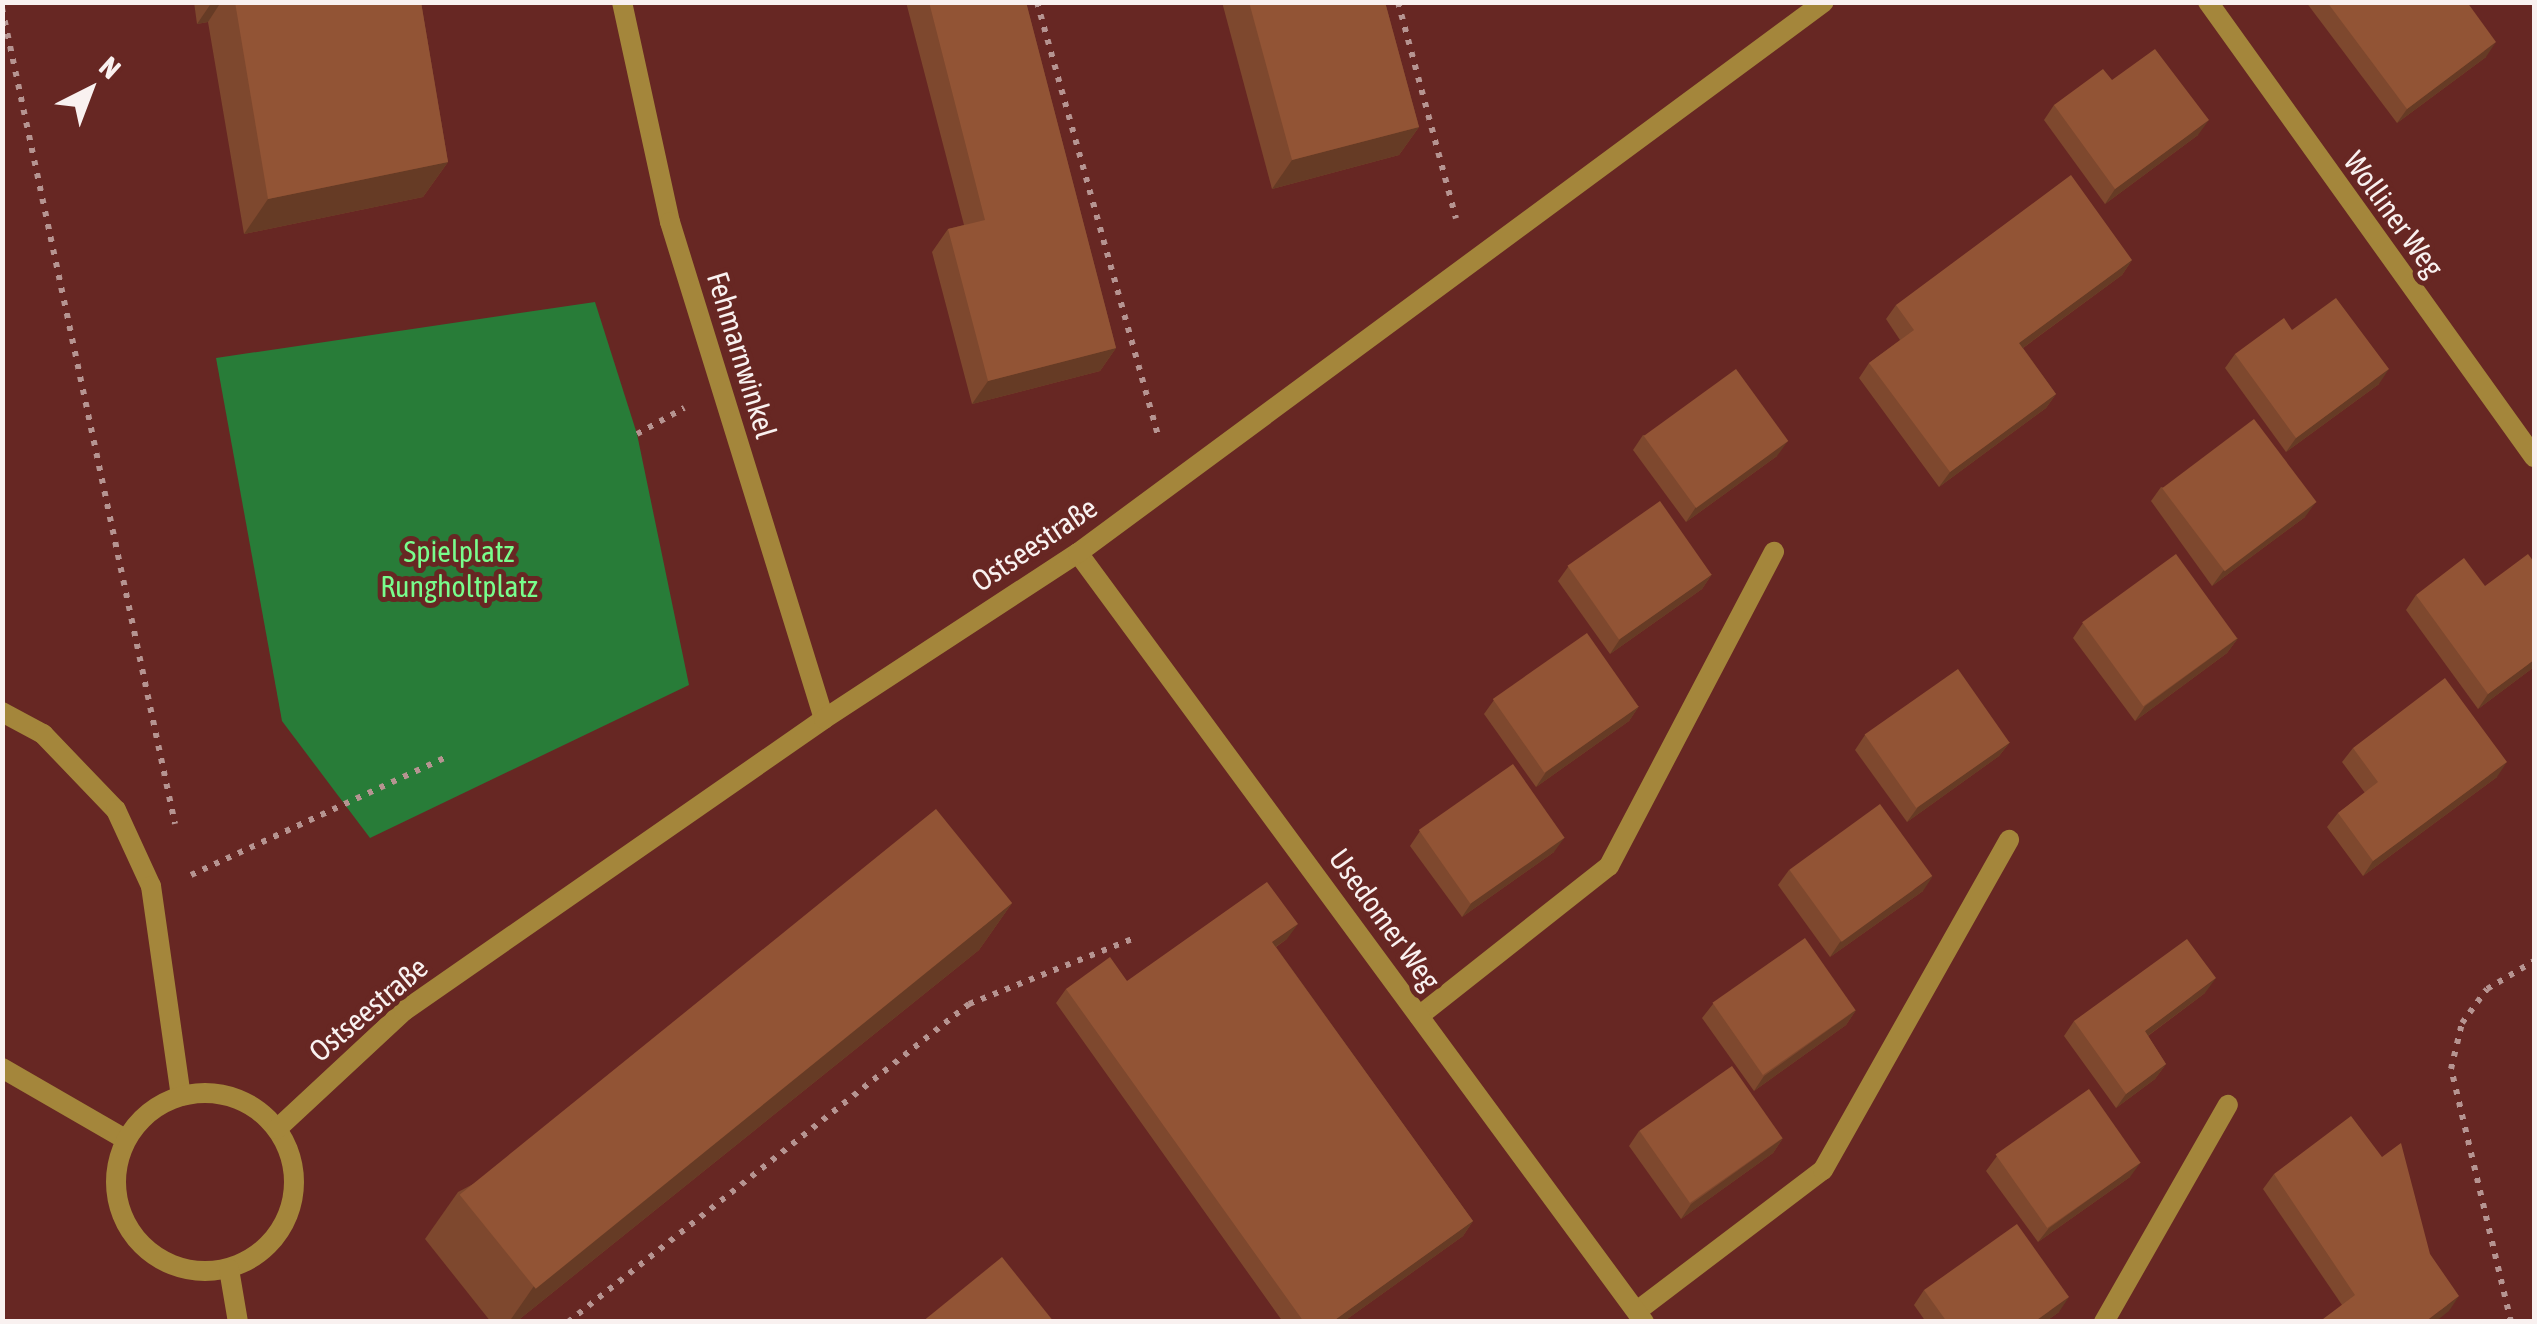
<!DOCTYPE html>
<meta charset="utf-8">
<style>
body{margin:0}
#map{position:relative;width:2537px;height:1324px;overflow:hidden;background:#672723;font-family:"Asap Condensed",sans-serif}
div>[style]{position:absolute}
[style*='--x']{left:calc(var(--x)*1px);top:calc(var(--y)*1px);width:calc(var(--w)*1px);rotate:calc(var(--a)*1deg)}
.green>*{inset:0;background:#287c38}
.path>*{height:6px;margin-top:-3px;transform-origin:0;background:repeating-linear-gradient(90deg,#b69491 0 5px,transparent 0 13px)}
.service>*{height:20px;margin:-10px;padding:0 10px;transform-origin:10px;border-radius:10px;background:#a4863b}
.minor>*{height:20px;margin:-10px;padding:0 10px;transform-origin:10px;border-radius:10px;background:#a4863b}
.minor>.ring{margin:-10px;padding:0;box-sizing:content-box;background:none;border:20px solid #a4863b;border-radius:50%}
.wall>*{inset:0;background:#7e482e}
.shaded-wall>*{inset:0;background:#663b25}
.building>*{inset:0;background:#925435;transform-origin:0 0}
span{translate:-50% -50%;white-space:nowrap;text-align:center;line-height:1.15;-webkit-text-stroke:10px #672723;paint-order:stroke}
.street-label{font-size:30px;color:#f9f1f0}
.park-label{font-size:30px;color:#78fd8c}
.frame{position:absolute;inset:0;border:5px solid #f9f1f0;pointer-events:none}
.north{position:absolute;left:40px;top:40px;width:100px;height:100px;-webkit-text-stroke:8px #672723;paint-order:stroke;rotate:42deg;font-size:28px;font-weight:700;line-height:40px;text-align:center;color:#f9f1f0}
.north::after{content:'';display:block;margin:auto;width:35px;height:45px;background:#f9f1f0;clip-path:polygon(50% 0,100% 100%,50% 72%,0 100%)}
</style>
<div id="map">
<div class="green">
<i style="clip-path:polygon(595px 302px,637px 434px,689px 685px,370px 838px,282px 721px,216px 358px)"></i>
</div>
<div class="path">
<i style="--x:1037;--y:2;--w:454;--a:74.4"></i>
<i style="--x:1398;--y:2;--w:224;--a:75"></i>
<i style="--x:2;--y:8;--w:834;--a:78.03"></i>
<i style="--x:637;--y:434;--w:54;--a:-29"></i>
<i style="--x:191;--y:875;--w:279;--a:-24.8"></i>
<i style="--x:568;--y:1322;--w:512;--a:-38.42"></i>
<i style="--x:969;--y:1004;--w:181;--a:-21.7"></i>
<i style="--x:2511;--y:1322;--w:260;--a:-103.3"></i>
<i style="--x:2451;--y:1069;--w:47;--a:-76.6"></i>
<i style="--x:2462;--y:1023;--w:42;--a:-53.7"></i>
<i style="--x:2487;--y:989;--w:55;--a:-30.8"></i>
</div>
<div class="service">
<i style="--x:2;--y:712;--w:47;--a:28.2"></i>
<i style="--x:43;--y:734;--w:105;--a:46.2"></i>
<i style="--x:116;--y:810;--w:84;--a:65.3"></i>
<i style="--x:151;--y:886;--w:212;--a:81.9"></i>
<i style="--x:1419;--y:1016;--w:242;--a:-38.3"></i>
<i style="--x:1609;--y:866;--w:355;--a:-62.3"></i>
<i style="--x:1637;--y:1311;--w:233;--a:-37.2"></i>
<i style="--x:1823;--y:1170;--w:379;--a:-60.6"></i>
<i style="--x:2104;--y:1322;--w:250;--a:-60.3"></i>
</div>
<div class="minor">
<i style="--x:622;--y:2;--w:225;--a:77.7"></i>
<i style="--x:670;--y:222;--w:520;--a:72.78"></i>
<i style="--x:2208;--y:2;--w:560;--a:54.38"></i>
<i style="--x:1078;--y:553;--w:955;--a:53.65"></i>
<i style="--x:2;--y:1068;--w:142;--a:30"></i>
<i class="ring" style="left:116px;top:1093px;width:158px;height:158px"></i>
<i style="--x:277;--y:1129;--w:173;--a:-42.9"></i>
<i style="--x:404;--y:1011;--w:512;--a:-34.81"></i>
<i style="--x:824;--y:719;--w:303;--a:-33.2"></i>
<i style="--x:1078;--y:553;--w:927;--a:-36.45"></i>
<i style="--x:229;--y:1269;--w:54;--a:80.4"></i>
</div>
<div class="wall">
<i style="clip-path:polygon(194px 2px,421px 2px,448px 162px,423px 197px,244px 234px,208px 22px,197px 24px)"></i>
<i style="clip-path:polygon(906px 2px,1026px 2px,1116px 348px,1100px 371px,972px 404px,932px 252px,948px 229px,964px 225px)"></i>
<i style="clip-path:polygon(1222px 2px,1385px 2px,1419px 127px,1399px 155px,1272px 189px)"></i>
<i style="clip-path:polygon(2306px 2px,2467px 2px,2486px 57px,2397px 123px)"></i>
<i style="clip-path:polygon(2112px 80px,2198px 135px,2105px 204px,2044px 120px,2054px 105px)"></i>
<i style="clip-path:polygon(2132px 260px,2122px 275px,2023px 348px,2056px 394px,2046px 408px,1939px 487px,1859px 378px,1869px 363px,1900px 340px,1886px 319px,1896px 305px)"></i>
<i style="clip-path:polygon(2292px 330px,2379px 384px,2286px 452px,2225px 368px,2235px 354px)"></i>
<i style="clip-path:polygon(1643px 435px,1777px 456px,1686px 522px,1633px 450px)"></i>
<i style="clip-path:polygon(2161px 487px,2305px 517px,2212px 586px,2151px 501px)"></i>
<i style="clip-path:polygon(1568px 567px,1712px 574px,1702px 589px,1610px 654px,1558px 581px)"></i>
<i style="clip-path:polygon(2416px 595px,2534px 667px,2478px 709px,2406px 610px)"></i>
<i style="clip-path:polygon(2083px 623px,2238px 638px,2227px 653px,2135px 721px,2073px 638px)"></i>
<i style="clip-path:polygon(1494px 700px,1639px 706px,1629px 721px,1536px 787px,1484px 714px)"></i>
<i style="clip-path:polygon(1865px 735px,2010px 742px,1999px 756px,1907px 822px,1855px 750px)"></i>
<i style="clip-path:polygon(2353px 748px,2497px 777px,2363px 876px,2327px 827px,2338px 813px,2365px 793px,2342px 762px)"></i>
<i style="clip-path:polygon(1420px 831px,1554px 852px,1462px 917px,1410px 846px)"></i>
<i style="clip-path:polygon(1789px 870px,1923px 891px,1830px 957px,1778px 885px)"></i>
<i style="clip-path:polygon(1012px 903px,979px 950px,516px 1322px,491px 1322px,425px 1239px,458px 1192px)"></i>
<i style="clip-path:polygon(1287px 939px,1276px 947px,1473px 1221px,1463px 1236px,1343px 1322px,1283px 1322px,1056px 1003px,1066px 989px,1127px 981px)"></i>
<i style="clip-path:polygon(2205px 993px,2148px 1036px,2166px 1064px,2155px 1079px,2116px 1108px,2064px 1036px,2074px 1021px)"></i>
<i style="clip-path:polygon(1713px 1004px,1856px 1010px,1846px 1025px,1754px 1091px,1702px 1018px)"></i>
<i style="clip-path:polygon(1639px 1131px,1783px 1138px,1773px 1153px,1681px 1219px,1629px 1146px)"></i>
<i style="clip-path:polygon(1997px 1156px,2130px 1177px,2038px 1242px,1986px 1171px)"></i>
<i style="clip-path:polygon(2274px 1174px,2430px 1254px,2449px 1311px,2342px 1305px,2263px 1189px)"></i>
<i style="clip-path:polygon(1924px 1290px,2059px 1312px,2045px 1322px,1926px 1322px,1914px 1305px)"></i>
</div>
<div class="shaded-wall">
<i style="clip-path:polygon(212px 2px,221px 2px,208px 22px,197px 24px)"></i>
<i style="clip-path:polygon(2496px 42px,2486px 57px,2397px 123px,2407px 109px)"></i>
<i style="clip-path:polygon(2209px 120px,2198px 135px,2105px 204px,2115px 189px)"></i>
<i style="clip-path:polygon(1419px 127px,1399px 155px,1272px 189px,1292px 160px)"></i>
<i style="clip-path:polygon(448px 162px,423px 197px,244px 234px,268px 199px)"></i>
<i style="clip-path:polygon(2132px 260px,2122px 275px,2009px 358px,2019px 343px)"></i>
<i style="clip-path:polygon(1116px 348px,1100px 371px,972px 404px,988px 381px)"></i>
<i style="clip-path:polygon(2389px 369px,2379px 384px,2286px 452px,2296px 438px)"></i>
<i style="clip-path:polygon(2056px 394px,2046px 408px,1939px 487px,1950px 472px)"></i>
<i style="clip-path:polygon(1788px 441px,1777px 456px,1686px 522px,1696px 507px)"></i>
<i style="clip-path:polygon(2316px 502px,2305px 517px,2212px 586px,2223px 571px)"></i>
<i style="clip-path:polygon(1712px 574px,1702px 589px,1610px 654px,1620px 639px)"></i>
<i style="clip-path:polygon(2238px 638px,2227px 653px,2135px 721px,2145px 706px)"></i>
<i style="clip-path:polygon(2534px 660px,2534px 667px,2478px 709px,2488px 694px)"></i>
<i style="clip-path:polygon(1639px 706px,1629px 721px,1536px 787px,1546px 772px)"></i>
<i style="clip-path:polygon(2010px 742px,1999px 756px,1907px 822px,1918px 807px)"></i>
<i style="clip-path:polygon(2507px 762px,2497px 777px,2363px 876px,2373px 861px)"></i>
<i style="clip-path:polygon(1565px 837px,1554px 852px,1462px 917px,1472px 902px)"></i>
<i style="clip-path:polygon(1933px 876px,1923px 891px,1830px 957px,1840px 942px)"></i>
<i style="clip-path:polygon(1012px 903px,979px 950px,516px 1322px,509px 1322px,534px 1286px)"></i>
<i style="clip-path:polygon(1298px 924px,1287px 939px,1262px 956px,1272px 942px)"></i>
<i style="clip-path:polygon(2216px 978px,2205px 993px,2134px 1046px,2145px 1031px)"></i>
<i style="clip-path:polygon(1856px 1010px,1846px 1025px,1754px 1091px,1764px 1076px)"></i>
<i style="clip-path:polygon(2166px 1064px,2155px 1079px,2116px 1108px,2126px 1094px)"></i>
<i style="clip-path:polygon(1783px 1138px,1773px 1153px,1681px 1219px,1691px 1204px)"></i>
<i style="clip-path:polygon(2141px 1162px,2130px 1177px,2038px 1242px,2049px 1228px)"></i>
<i style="clip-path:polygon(1473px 1221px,1463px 1236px,1343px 1322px,1332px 1322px)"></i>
<i style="clip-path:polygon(2459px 1296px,2449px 1311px,2435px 1322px,2425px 1322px)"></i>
<i style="clip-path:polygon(2069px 1297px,2059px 1312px,2045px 1322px,2034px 1322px)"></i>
</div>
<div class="building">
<i style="clip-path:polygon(235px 2px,421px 2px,448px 162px,268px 199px)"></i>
<i style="clip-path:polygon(929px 2px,1026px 2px,1116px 348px,988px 381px,948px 229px,985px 220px)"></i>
<i style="clip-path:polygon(1249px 2px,1385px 2px,1419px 127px,1292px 160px)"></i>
<i style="clip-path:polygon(2327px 2px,2467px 2px,2496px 42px,2407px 109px)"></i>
<i style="clip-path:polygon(2155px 49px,2209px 120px,2115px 189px,2054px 105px,2103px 69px,2112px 80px)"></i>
<i style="clip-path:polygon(2071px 175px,2132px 260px,2019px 343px,2056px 394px,1950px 472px,1869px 363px,1914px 330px,1896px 305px)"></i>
<i style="clip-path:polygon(2336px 298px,2389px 369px,2296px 438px,2235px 354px,2284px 318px,2292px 330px)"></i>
<i style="left:1736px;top:369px;width:89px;height:114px;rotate:54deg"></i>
<i style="left:2254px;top:419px;width:104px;height:115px;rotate:53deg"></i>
<i style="left:1660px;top:501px;width:90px;height:113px;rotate:55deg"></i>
<i style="left:2176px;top:554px;width:104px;height:116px;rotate:54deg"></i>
<i style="clip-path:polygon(2528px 554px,2534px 562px,2534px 660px,2488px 694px,2416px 595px,2464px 558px,2485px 586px)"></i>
<i style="left:1587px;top:633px;width:90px;height:115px;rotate:55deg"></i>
<i style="left:1958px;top:669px;width:90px;height:114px;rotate:55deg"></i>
<i style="clip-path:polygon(2445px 678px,2507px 762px,2373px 861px,2338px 813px,2378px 782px,2353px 748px)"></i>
<i style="left:1513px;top:764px;width:90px;height:115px;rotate:55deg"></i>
<i style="left:1880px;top:804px;width:89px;height:112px;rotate:54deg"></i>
<i style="left:936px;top:809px;width:121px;height:613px;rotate:51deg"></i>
<i style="clip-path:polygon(1267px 882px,1298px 924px,1272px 942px,1473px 1221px,1332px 1322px,1304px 1322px,1066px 989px,1110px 957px,1127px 981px)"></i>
<i style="left:1805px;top:938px;width:88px;height:113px;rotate:55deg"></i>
<i style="clip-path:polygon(2187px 939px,2216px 978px,2145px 1031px,2166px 1064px,2126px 1094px,2074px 1021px)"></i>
<i style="left:1732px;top:1066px;width:88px;height:113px;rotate:55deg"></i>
<i style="left:2089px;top:1089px;width:90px;height:114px;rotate:55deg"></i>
<i style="clip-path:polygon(2351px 1116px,2382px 1157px,2401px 1143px,2430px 1254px,2459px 1296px,2425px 1322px,2319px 1322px,2355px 1295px,2274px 1174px)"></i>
<i style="clip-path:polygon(2017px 1224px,2069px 1297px,2034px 1322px,1947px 1322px,1924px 1290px)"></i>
<i style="clip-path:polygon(1002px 1257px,1054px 1322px,922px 1322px)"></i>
</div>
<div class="street-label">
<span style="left:2394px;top:214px;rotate:54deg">Wolliner Weg</span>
<span style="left:742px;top:355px;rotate:73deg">Fehmarnwinkel</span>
<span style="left:1034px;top:544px;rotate:-34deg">Ostseestraße</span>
<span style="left:1385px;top:919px;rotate:54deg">Usedomer Weg</span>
<span style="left:368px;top:1009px;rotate:-40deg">Ostseestraße</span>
</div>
<div class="park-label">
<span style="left:459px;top:568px">Spielplatz<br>Rungholtplatz</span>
</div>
<div class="frame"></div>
<div class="north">N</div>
</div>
